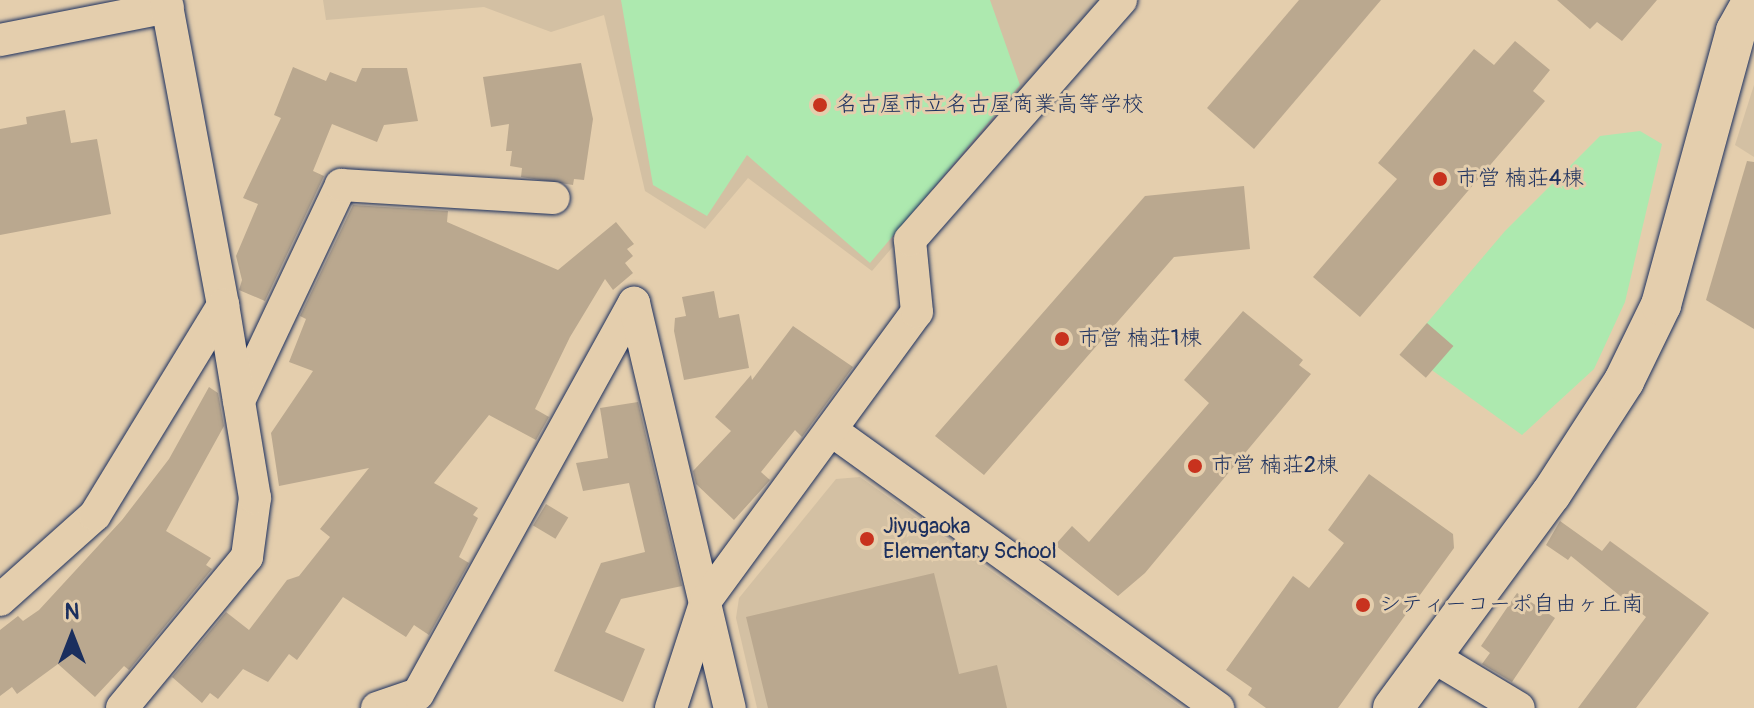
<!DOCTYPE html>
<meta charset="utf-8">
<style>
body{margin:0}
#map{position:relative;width:1754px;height:708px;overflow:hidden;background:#e4cead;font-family:Pangolin,"Klee One",sans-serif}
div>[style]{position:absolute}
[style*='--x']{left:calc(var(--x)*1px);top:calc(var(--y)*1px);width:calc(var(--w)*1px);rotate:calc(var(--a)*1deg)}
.built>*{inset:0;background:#d3c0a3}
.green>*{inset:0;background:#ade9af}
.building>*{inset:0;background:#baa88f;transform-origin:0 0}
.roads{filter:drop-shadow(0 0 2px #1b2f5e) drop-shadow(0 0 2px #1b2f5e)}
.minor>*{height:32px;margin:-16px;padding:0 16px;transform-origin:16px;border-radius:16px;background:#e4cead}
.tertiary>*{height:40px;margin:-20px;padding:0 20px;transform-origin:20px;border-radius:20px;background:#e4cead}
.dots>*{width:22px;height:22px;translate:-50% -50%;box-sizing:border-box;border:4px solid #e4cead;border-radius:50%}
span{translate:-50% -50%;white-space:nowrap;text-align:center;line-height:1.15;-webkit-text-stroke:6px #e4cead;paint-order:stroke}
.poi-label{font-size:22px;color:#1b2f5e}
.left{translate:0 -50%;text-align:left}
.north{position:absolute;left:32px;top:596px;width:80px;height:80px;-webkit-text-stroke:6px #e4cead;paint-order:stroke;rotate:0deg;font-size:22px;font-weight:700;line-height:32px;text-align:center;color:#1b2f5e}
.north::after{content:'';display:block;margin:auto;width:28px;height:36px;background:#1b2f5e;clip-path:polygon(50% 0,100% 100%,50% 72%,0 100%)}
</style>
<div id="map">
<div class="built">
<i style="clip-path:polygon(323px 0,1105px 0,872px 271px,748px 178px,705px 229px,645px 191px,604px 15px,551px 32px,484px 7px,326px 20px)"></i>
<i style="clip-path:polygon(1754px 85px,1754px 157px,1735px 145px)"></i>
<i style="clip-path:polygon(860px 477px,1182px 708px,757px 708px,736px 618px,739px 598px,836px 479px)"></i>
</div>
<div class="green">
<i style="clip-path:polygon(621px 0,990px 0,1020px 85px,870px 263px,747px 155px,707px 216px,653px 185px)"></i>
<i style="clip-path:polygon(1640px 131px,1662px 144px,1625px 302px,1594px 369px,1522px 435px,1404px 350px,1505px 231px,1600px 136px)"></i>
</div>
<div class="building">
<i style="clip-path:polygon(1299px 0,1381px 0,1254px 149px,1207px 108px)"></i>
<i style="clip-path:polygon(1557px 0,1657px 0,1622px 41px,1597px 22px,1590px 29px)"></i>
<i style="clip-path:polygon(1515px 41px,1550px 70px,1533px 91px,1545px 101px,1360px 317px,1313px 277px,1397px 179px,1378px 163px,1474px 49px,1494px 65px)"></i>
<i style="clip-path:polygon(581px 63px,593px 119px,584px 180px,574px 179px,573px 185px,521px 177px,522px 168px,510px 166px,512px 151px,506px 151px,509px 124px,491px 127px,483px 77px)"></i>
<i style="clip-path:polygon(293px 67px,326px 81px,330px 72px,356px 82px,362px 68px,407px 68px,418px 121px,384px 125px,377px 142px,332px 124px,313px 171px,324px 176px,265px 301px,239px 290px,242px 280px,236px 256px,258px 204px,243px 198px,281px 118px,274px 115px)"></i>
<i style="clip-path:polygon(65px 110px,71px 143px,97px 139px,111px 214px,0 235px,0 129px,27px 124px,26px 117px)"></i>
<i style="clip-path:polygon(1747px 161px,1754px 162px,1754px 329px,1706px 300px)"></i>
<i style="clip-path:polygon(1244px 186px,1250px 249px,1174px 257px,984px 475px,935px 436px,1145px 196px)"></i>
<i style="clip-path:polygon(353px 205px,448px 211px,447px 222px,558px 270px,616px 222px,634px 244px,627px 249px,633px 256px,625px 263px,633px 273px,613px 290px,605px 279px,570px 337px,535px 409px,549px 417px,536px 440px,489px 415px,434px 483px,478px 508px,473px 515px,478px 518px,459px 557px,469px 563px,429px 635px,414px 625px,406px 637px,343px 597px,297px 660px,289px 654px,268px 682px,243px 669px,218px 699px,210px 693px,202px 703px,172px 677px,226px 612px,249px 630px,287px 580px,299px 576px,330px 537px,320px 529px,369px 468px,279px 486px,271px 433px,313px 371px,289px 362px,306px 319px,300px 316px)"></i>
<i style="clip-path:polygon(714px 291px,719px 318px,739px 314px,749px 368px,684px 380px,674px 331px,675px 318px,686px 316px,682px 297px)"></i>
<i style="clip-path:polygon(1243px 311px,1303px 360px,1299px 365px,1311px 374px,1145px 573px,1118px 596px,1055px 545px,1072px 526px,1089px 542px,1209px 403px,1184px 380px)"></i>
<i style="left:1427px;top:323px;width:35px;height:42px;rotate:41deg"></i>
<i style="clip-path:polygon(793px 326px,853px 367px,802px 437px,795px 430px,761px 472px,770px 480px,734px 520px,696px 484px,693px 471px,731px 431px,715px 417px,751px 375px,752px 380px)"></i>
<i style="clip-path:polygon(209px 387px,218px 393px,224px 426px,166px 531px,211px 558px,206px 565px,212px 569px,129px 670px,124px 666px,95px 697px,58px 664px,17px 694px,12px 687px,0 696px,0 630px,18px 616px,23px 621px,39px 610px,122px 520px,169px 459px)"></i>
<i style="clip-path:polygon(638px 402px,682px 586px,621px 599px,605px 632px,645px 649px,623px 702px,554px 671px,601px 563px,645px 552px,629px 483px,583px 491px,576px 463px,608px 458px,600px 408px)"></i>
<i style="clip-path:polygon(1369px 474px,1453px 534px,1454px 548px,1338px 708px,1266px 708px,1248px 695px,1252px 688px,1226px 670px,1293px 576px,1309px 588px,1344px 543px,1328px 530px)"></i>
<i style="left:546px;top:504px;width:26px;height:25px;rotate:31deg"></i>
<i style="clip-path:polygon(1560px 521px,1602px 551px,1610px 541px,1709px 613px,1636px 708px,1578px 708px,1646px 617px,1571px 556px,1568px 560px,1546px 545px)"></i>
<i style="clip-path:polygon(934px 573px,959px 674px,997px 665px,1007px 708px,768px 708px,746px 617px)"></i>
<i style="clip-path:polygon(1517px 593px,1555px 618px,1512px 682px,1482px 664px,1490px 653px,1481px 646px)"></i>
</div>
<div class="roads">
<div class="minor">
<i style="--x:0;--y:40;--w:171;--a:-11.1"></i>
<i style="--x:239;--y:401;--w:239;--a:-64.7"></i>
<i style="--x:341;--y:185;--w:213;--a:3.5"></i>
<i style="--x:831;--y:430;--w:477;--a:35.7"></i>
<i style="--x:0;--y:600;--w:127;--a:-41.8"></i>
<i style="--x:95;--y:515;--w:246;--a:-58.6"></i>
<i style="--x:223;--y:305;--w:310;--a:-100.6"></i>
<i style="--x:1432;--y:656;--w:101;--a:30.9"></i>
<i style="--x:122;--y:708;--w:196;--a:-50.4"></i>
<i style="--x:247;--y:557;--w:60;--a:-82.3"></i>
<i style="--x:255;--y:498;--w:196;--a:-99.4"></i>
<i style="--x:377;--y:708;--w:43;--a:-18.9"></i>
<i style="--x:418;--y:694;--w:447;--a:-61.1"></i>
<i style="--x:634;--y:303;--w:416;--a:76.7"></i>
<i style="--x:671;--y:708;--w:114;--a:-72"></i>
<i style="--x:706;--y:600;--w:357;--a:-53.8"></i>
<i style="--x:917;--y:312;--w:72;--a:-95.6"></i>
<i style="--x:910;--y:240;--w:320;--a:-48.7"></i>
</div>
<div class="tertiary">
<i style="--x:1393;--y:708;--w:266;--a:-53.6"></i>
<i style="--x:1551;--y:494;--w:135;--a:-57.1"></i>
<i style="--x:1624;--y:381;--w:85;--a:-64"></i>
<i style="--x:1661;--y:305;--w:284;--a:-74.7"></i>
<i style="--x:1736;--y:31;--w:35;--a:-61"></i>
</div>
</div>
<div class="dots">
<i style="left:820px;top:105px;background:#c8321e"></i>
<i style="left:1440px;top:179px;background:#c8321e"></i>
<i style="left:1062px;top:339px;background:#c8321e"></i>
<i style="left:1195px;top:466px;background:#c8321e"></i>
<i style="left:867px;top:539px;background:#c8321e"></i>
<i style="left:1363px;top:605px;background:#c8321e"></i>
</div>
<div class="poi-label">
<span class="left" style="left:836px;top:105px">名古屋市立名古屋商業高等学校</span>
<span class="left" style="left:1456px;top:179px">市営 楠荘4棟</span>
<span class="left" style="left:1078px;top:339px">市営 楠荘1棟</span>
<span class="left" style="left:1211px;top:466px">市営 楠荘2棟</span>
<span class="left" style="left:883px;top:539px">Jiyugaoka<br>Elementary School</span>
<span class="left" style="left:1379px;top:605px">シティーコーポ自由ヶ丘南</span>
</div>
<div class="north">N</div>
</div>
